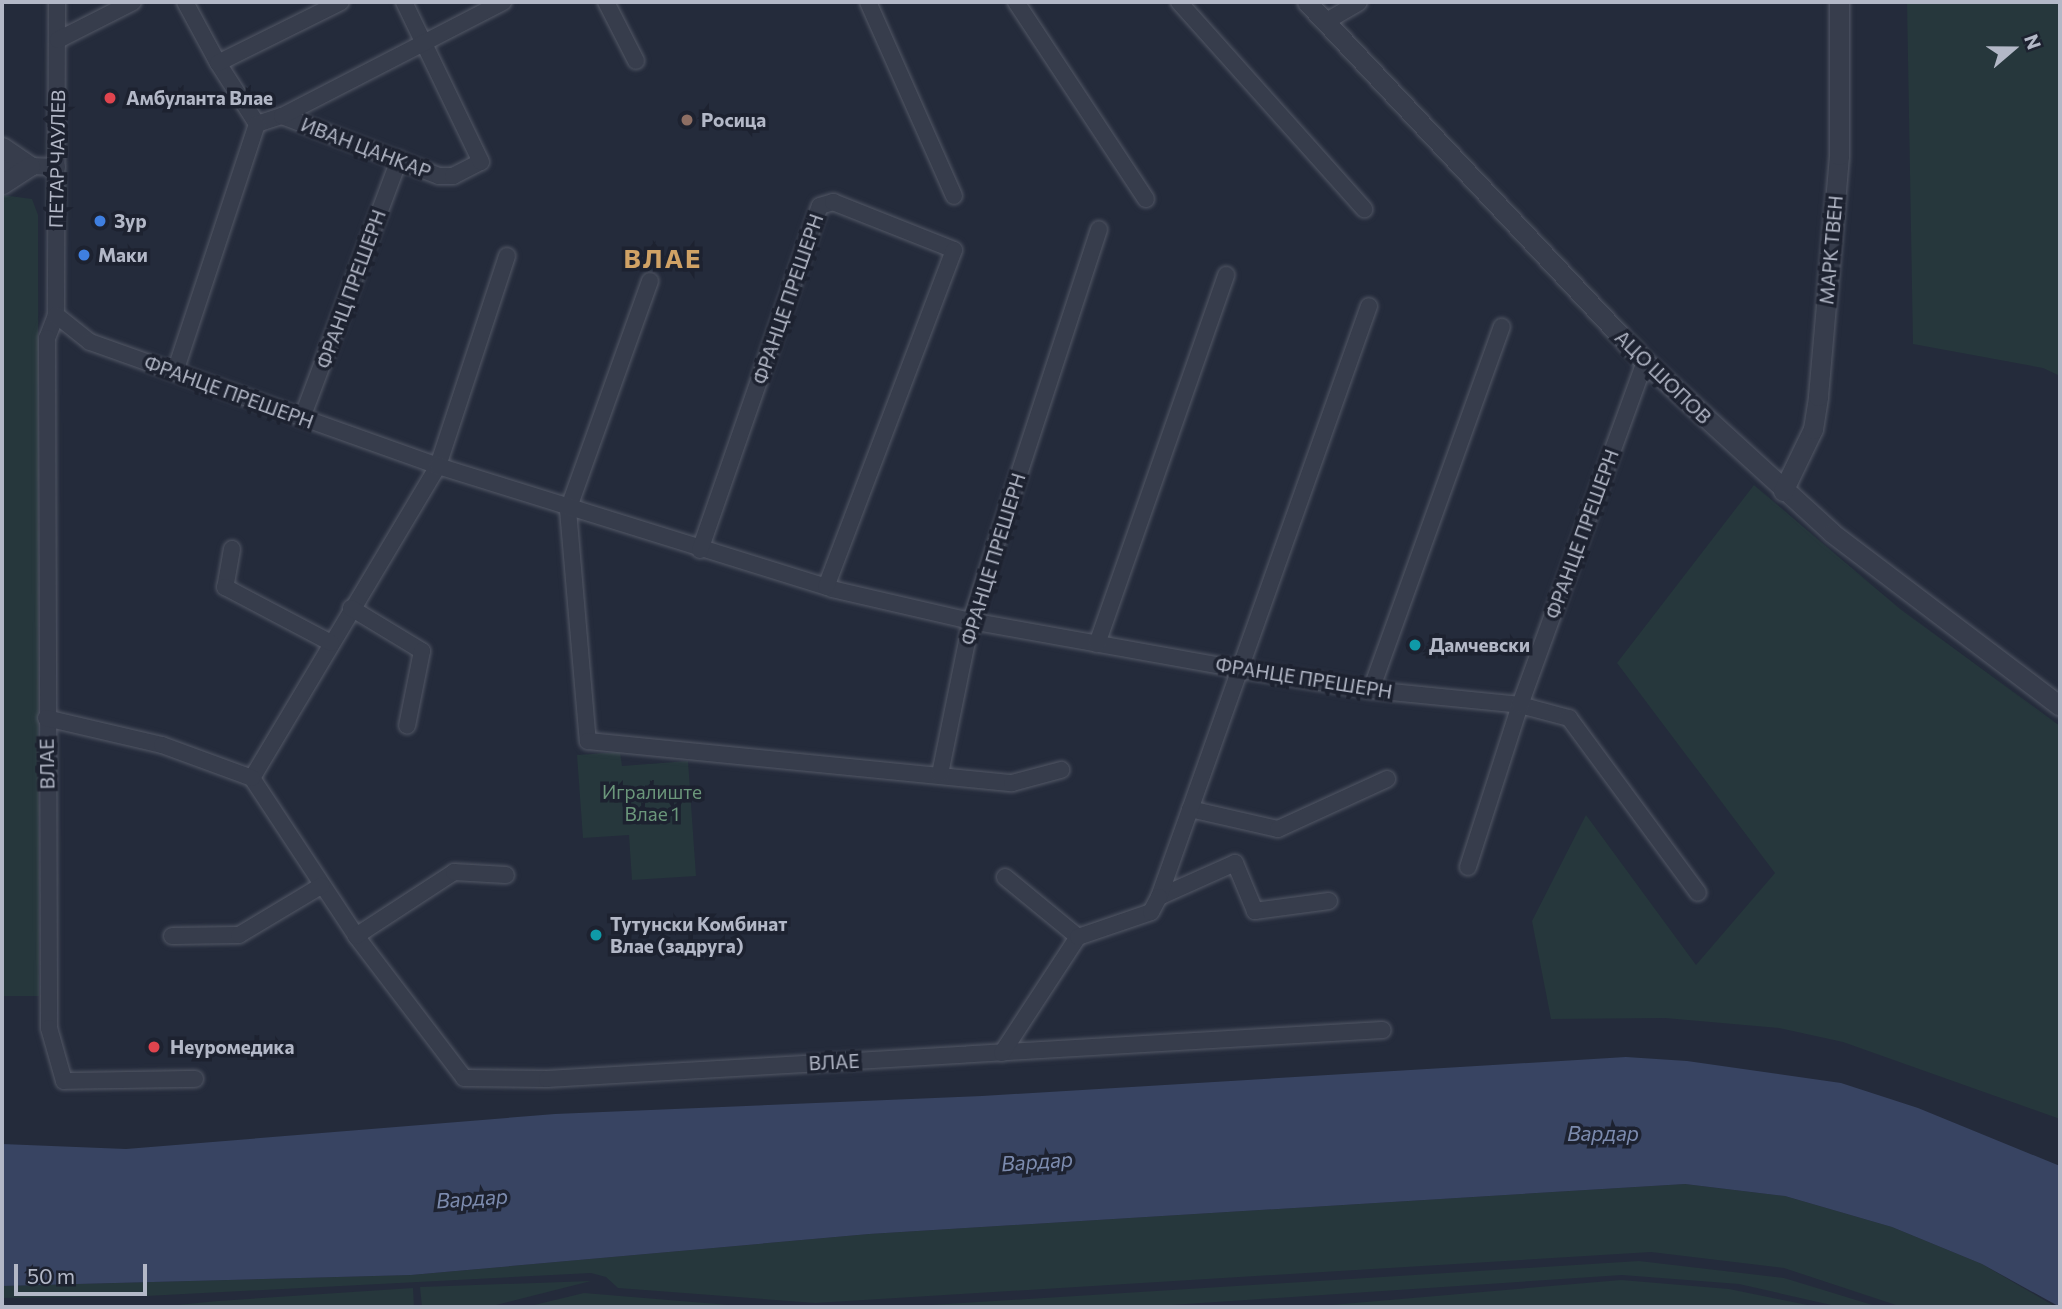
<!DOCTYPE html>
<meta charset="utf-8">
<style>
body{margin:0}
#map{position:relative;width:2062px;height:1309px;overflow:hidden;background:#242b3b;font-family:Commissioner,sans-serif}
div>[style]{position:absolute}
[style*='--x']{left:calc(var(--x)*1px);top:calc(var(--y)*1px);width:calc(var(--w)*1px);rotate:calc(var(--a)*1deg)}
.green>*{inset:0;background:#26373c}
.water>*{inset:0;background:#384462}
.roads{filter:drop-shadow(0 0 2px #535866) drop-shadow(0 0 2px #535866)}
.minor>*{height:16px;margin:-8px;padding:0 8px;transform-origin:8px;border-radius:8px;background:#373d4c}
.tertiary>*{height:19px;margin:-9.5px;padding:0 9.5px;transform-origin:9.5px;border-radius:9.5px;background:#373d4c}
.dots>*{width:19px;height:19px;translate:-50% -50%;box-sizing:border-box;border:4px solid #1d2230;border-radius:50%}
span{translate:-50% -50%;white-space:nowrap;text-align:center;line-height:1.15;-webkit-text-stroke:7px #1d2230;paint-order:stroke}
.poi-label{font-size:19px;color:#b3b8c7;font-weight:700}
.left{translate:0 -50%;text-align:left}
.street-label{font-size:19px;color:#b3b8c7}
.park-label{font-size:19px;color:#6b977b}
.water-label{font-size:21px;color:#7c8bae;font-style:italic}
.district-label{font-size:26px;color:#d0a265;font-weight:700;letter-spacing:2px}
.frame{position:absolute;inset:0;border:4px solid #b3b8c7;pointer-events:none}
.north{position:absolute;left:1978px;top:14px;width:70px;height:70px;-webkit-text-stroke:5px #1d2230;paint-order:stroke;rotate:70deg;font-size:19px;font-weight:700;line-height:28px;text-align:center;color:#b3b8c7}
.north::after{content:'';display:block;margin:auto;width:24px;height:32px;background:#b3b8c7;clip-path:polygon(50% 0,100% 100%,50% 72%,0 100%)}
.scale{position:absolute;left:14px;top:1264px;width:133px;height:32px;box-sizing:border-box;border:4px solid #b3b8c7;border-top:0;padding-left:9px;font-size:21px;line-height:24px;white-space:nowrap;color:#b3b8c7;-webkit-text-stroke:5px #1d2230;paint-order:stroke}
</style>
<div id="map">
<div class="green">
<i style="clip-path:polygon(1907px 2px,2060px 2px,2060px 376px,2043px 368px,1913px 344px)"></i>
<i style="clip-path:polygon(2px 195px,32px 199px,38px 215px,39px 996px,2px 996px)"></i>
<i style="clip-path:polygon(1754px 485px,1900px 609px,2060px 726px,2060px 1119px,1843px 1042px,1779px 1028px,1665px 1018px,1551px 1019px,1532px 921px,1586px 815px,1696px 965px,1775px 873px,1617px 663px)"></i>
<i style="clip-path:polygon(620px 752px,622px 766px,688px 761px,696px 876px,632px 880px,629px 835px,583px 838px,577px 755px)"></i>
<i style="clip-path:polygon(1685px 1184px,1785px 1196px,1892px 1227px,1982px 1264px,2056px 1307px,1902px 1307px,1784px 1268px,1651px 1252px,815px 1303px,618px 1288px,606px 1277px,591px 1273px,146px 1296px,2px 1298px,2px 1286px,411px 1275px,869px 1234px)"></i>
<i style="clip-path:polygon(1639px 1261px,1784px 1278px,1879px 1307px,1840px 1307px,1739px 1284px,1622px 1275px,1142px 1307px,899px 1307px)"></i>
<i style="clip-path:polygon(1621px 1280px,1729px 1289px,1817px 1307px,1308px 1307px)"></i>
<i style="clip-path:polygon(591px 1281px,488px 1307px,422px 1307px,420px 1287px)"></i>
<i style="clip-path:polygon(413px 1288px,414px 1307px,157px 1307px,218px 1301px)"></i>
<i style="clip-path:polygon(584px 1293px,753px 1307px,526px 1307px)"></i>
</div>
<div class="water">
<i style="clip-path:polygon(1626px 1057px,1687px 1061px,1841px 1083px,1918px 1108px,2060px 1166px,2060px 1307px,1982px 1264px,1892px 1227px,1785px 1196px,1685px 1184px,869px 1234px,411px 1275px,2px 1286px,2px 1144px,126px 1149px,555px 1114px,982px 1096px)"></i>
</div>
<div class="roads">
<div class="minor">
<i style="--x:57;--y:2;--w:313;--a:90.2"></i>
<i style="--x:56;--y:315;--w:25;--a:111"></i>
<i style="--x:47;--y:338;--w:690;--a:89.83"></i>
<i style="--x:49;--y:1028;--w:55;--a:74.2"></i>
<i style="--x:64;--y:1081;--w:131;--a:-0.9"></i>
<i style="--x:185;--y:2;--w:69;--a:61.6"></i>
<i style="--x:218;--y:63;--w:72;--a:57.4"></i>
<i style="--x:257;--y:124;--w:26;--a:-18"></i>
<i style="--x:282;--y:116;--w:168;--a:20.9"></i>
<i style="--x:439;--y:176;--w:14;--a:0"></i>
<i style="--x:453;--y:176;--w:31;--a:-27"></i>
<i style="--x:481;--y:162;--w:178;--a:-115.7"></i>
<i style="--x:606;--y:2;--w:66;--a:63"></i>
<i style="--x:868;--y:2;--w:212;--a:66.1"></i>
<i style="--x:1016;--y:2;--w:236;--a:56.6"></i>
<i style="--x:1179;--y:2;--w:278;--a:48.2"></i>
<i style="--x:1325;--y:22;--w:39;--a:-30"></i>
<i style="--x:58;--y:40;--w:84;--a:-26.9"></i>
<i style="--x:218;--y:63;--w:137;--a:-26.4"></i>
<i style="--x:282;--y:116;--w:249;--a:-27.3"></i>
<i style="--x:2;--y:165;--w:55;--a:2.1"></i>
<i style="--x:507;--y:256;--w:221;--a:108.2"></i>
<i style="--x:438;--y:466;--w:363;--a:120.8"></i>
<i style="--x:252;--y:778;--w:189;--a:56.6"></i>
<i style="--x:356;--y:936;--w:178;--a:52.7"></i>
<i style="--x:464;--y:1078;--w:83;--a:0.7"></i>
<i style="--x:547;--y:1079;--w:837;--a:-3.35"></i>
<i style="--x:650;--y:281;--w:243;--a:109.7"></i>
<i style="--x:568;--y:510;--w:232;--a:85.1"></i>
<i style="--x:588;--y:741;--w:426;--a:5.7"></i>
<i style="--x:1012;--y:783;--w:51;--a:-14.9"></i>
<i style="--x:56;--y:315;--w:43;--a:38.5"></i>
<i style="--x:90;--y:342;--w:369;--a:19.6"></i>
<i style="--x:438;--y:466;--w:413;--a:17.3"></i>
<i style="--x:832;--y:589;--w:143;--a:13"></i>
<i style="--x:971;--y:621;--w:270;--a:10.2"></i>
<i style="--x:1237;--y:669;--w:136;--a:8.9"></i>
<i style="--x:1371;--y:690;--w:150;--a:5.7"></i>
<i style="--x:1520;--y:705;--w:51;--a:14.9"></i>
<i style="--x:1569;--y:718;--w:217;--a:53.6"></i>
<i style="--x:175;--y:372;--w:261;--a:-71.7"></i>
<i style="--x:302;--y:418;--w:276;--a:-69.4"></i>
<i style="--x:232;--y:549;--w:39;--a:100"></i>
<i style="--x:225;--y:587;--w:120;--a:27.8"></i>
<i style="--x:700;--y:550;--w:364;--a:-70.8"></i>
<i style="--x:820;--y:206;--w:14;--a:-17"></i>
<i style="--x:833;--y:202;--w:130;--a:21.6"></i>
<i style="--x:954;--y:250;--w:360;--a:110.8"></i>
<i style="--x:351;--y:608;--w:83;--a:31.2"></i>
<i style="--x:422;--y:651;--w:76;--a:101.3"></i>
<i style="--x:1097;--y:644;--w:391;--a:-70.7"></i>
<i style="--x:1371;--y:690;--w:386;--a:-70.2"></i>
<i style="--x:46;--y:718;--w:119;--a:13.1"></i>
<i style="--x:162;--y:745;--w:96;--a:20.1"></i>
<i style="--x:940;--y:774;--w:156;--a:-78.5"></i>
<i style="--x:971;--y:621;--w:412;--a:-71.9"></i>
<i style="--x:1190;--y:809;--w:90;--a:12.8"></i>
<i style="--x:1278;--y:829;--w:120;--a:-24.6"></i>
<i style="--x:1468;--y:867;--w:170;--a:-72.2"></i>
<i style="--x:1520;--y:705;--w:365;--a:-70"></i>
<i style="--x:1005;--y:877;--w:94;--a:39.4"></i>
<i style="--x:1329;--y:901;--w:75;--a:172.3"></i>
<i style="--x:1255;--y:911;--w:52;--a:-112.6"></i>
<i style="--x:1235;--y:863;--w:83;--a:155.9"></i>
<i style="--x:1159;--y:897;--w:627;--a:-70.44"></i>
<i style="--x:172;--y:936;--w:67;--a:-0.9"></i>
<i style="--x:239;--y:935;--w:96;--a:-30.9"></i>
<i style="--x:356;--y:936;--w:117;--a:-33.1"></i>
<i style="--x:454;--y:872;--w:52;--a:3.3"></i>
<i style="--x:1002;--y:1053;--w:139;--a:-56.8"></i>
<i style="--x:1078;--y:937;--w:77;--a:-18.9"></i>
<i style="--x:1151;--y:912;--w:17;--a:-62"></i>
</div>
<div class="tertiary">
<i style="--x:1307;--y:2;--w:494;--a:46.8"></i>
<i style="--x:1645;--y:362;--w:253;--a:42.4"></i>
<i style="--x:1832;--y:533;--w:286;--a:37.2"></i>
<i style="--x:2;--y:147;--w:34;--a:34"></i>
<i style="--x:30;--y:166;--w:33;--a:147"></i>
<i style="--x:1783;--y:491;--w:69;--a:-64.2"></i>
<i style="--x:1813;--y:429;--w:33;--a:-81"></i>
<i style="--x:1818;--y:396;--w:242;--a:-85"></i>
<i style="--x:1839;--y:155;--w:153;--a:-90"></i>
</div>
</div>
<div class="dots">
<i style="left:110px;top:98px;background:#e0444e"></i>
<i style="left:687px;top:120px;background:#8d6e63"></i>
<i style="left:100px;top:221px;background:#3f7fe0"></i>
<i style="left:84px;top:255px;background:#3f7fe0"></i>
<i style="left:1415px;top:645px;background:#0f9aa8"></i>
<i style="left:596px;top:935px;background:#0f9aa8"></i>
<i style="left:154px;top:1047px;background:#e0444e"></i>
</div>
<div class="poi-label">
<span class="left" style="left:126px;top:98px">Амбуланта Влае</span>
<span class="left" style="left:701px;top:120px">Росица</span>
<span class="left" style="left:114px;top:221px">Зур</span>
<span class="left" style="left:98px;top:255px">Маки</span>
<span class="left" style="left:1429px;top:645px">Дамчевски</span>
<span class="left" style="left:610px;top:935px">Тутунски Комбинат<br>Влае (задруга)</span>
<span class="left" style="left:170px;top:1047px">Неуромедика</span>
</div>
<div class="street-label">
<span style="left:366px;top:148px;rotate:21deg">ИВАН ЦАНКАР</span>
<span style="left:57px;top:159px;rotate:-89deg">ПЕТАР ЧАУЛЕВ</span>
<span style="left:1831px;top:250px;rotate:-85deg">МАРК ТВЕН</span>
<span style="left:351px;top:289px;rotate:-70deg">ФРАНЦ ПРЕШЕРН</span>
<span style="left:788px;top:299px;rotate:-71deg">ФРАНЦE ПРЕШЕРН</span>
<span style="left:1663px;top:377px;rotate:44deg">АЦО ШОПОВ</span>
<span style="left:229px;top:392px;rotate:20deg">ФРАНЦE ПРЕШЕРН</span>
<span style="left:1582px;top:534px;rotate:-70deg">ФРАНЦЕ ПРЕШЕРН</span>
<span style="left:993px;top:559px;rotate:-73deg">ФРАНЦЕ ПРЕШЕРН</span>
<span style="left:1304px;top:678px;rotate:9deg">ФРАНЦE ПРЕШЕРН</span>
<span style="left:47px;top:764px;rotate:-91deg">ВЛАЕ</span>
<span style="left:834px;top:1062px;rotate:-3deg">ВЛАЕ</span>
</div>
<div class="park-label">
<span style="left:652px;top:803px">Игралиште<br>Влае 1</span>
</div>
<div class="water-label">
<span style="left:1603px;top:1133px">Вардар</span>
<span style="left:1037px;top:1161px;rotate:-4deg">Вардар</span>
<span style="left:472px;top:1198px;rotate:-4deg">Вардар</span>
</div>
<div class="district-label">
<span style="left:663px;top:258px">ВЛАЕ</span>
</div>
<div class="frame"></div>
<div class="north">N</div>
<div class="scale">50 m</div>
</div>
